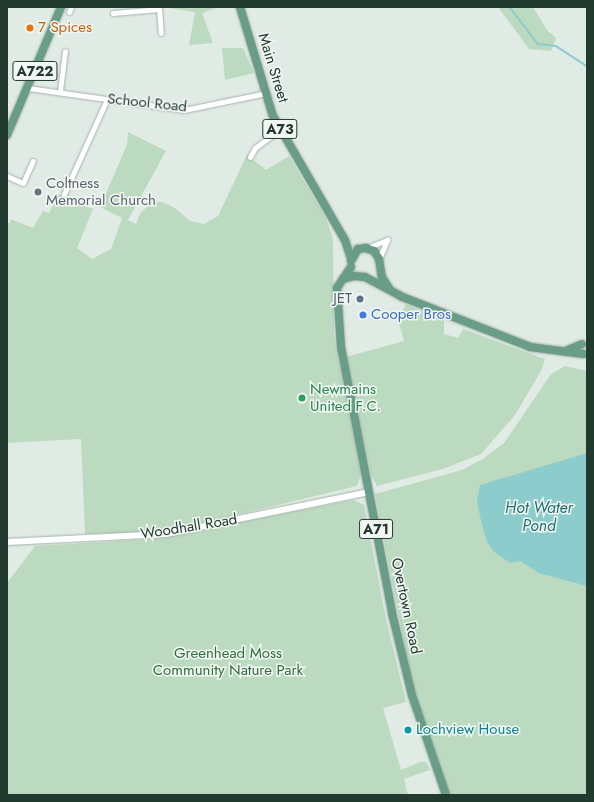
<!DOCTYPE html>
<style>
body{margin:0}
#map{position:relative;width:594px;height:802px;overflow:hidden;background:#e1ebe5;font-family:Jost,sans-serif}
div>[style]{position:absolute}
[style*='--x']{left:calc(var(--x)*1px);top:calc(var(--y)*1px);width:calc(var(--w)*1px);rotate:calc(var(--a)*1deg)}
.green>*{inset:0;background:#bcdabf}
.water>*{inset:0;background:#8dcccc}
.stream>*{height:1.5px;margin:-0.75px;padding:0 0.75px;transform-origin:0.75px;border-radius:0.75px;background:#8dcccc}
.roads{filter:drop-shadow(0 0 1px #a4b2ab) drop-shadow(0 0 1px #a4b2ab)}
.minor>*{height:5px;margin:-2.5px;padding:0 2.5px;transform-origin:2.5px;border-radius:2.5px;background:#fff}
.tertiary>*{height:6px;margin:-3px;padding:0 3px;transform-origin:3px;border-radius:3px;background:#fff}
.primary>*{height:8px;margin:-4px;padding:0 4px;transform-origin:4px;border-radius:4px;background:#699d88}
.dots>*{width:11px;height:11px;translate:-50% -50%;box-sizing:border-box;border:2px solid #f2f7f4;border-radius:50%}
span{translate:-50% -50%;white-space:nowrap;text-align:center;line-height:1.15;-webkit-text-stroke:3px #f2f7f4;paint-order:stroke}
.shield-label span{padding:1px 3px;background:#f2f7f4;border:1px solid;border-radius:3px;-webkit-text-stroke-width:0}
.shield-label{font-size:14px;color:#233a30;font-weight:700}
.food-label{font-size:15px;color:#c56008}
.left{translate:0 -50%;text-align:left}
.street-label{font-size:15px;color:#233a30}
.worship-label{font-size:15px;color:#5b616d}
.service-label{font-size:15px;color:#4e5e75}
.right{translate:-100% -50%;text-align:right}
.shop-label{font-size:15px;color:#366cbe}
.leisure-label{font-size:15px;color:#27864d}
.park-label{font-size:15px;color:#306e3f}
.culture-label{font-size:15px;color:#0d838f}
.water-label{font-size:16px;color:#217072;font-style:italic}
.frame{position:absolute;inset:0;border:8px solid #233a30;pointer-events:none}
</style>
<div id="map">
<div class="green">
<i style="clip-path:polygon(163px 7px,219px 7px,202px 13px,213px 43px,189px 45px,195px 12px)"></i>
<i style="clip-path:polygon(498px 7px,533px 7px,547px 30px,556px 38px,551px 51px,529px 49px)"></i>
<i style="clip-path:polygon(222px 48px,243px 48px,254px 73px,225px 80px)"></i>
<i style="clip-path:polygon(128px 132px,166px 151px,128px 220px,136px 224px,141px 212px,153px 202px,162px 202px,175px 208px,190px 221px,204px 224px,218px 216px,247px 155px,266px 170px,289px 156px,326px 218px,333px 239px,334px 336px,361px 475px,357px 486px,202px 523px,151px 532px,85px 534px,81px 439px,7px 443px,7px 223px,10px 223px,11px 219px,33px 228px,43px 211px,49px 213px,58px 194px,93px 209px,77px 248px,92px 259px,111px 249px,122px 218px,100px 207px,127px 145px)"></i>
<i style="clip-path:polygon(406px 304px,444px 321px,444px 334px,458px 338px,463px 329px,545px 359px,541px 371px,515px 415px,481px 454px,443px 469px,377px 486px,371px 475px,346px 357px,404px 341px,398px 320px)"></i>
<i style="clip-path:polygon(565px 366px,587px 371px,587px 795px,450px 795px,420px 709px,408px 664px,375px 494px,462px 470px,483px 459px,504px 443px,551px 374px)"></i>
<i style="clip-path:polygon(353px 500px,364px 505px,386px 619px,406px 702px,383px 708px,401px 770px,420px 762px,426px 762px,430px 770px,404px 779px,408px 795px,7px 795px,7px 583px,35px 546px,153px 539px)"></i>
</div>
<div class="water">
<i style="clip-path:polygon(587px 453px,587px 586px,539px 573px,520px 561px,510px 563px,493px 551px,487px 542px,481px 521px,477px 501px,480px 485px)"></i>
</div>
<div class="stream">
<i style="--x:510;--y:7;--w:46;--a:52.9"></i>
<i style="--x:538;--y:44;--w:18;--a:6"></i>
<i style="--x:556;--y:46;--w:37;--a:33"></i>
</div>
<div class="roads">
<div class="minor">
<i style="--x:159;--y:7;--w:26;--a:86"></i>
<i style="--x:69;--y:12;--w:5;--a:-68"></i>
<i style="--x:113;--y:13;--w:46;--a:-5"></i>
<i style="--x:28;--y:88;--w:158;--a:8"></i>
<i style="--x:184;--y:110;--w:84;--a:-11.7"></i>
<i style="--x:60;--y:91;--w:40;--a:-82.9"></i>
<i style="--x:250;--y:157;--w:10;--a:-61"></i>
<i style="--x:255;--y:148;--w:31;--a:-37"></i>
<i style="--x:7;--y:176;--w:17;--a:24"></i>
<i style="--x:23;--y:183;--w:24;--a:-66"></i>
<i style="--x:64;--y:194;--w:104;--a:-65.6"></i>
<i style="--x:367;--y:248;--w:22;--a:-22"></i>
<i style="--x:379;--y:259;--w:21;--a:-67"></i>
</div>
<div class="tertiary">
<i style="--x:7;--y:542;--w:159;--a:-2.9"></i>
<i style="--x:166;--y:534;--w:206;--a:-11.7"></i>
</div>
<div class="primary">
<i style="--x:240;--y:7;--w:114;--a:73.2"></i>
<i style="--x:273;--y:116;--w:143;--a:59.9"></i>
<i style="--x:345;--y:240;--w:19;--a:72"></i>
<i style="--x:7;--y:135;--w:139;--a:-67.1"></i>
<i style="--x:351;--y:261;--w:14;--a:-60"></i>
<i style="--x:358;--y:249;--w:8;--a:-7"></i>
<i style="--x:366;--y:248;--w:9;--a:21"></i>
<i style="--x:374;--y:251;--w:9;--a:58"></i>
<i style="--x:379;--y:259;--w:18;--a:81"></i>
<i style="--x:382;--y:277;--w:15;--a:58"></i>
<i style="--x:351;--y:267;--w:25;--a:124"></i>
<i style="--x:337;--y:288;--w:59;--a:86.1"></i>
<i style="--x:341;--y:347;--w:271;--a:79.1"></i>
<i style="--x:392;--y:613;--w:84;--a:76.3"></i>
<i style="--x:412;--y:695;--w:106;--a:71.2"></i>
<i style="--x:343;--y:279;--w:11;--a:-15"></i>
<i style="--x:354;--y:276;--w:11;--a:5"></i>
<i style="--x:365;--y:277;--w:40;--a:28"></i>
<i style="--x:400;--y:296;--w:140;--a:21.4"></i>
<i style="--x:530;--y:347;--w:54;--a:7.4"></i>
<i style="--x:568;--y:350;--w:15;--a:-23"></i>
</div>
</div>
<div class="dots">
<i style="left:30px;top:28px;background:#e8710a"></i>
<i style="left:38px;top:192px;background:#6b7280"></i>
<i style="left:360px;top:299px;background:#5c6f8a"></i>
<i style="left:363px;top:315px;background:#3f7fe0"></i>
<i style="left:302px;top:398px;background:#2e9e5b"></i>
<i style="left:408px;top:730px;background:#0f9aa8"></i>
</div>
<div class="shield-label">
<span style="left:35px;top:71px">A722</span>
<span style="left:280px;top:129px">A73</span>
<span style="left:376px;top:529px">A71</span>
</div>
<div class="food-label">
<span class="left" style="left:38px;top:28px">7 Spices</span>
</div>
<div class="street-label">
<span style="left:273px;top:68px;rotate:73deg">Main Street</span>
<span style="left:147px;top:103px;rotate:6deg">School Road</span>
<span style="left:189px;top:527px;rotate:-9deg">Woodhall Road</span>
<span style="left:406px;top:606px;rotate:78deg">Overtown Road</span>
</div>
<div class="worship-label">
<span class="left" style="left:46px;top:192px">Coltness<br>Memorial Church</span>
</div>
<div class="service-label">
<span class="right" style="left:352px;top:299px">JET</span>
</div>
<div class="shop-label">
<span class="left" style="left:371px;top:315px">Cooper Bros</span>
</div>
<div class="leisure-label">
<span class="left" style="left:310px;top:398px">Newmains<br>United F.C.</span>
</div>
<div class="park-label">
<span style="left:228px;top:662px">Greenhead Moss<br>Community Nature Park</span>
</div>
<div class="culture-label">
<span class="left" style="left:416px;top:730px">Lochview House</span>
</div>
<div class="water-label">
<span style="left:539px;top:517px">Hot Water<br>Pond</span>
</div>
<div class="frame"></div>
</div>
